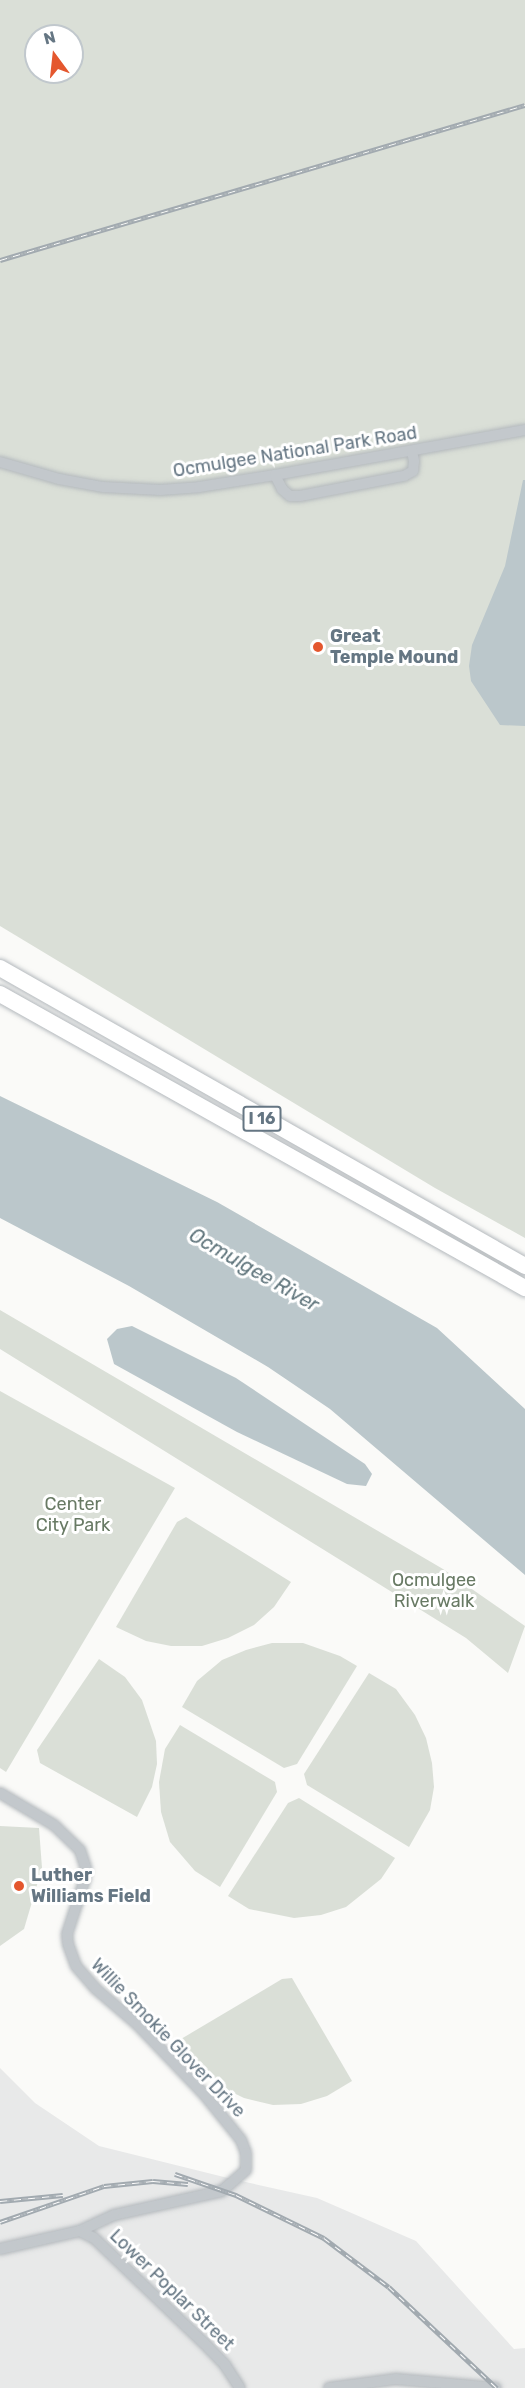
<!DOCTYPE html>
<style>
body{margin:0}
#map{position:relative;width:525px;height:2388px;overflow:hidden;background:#fafaf8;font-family:Rubik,sans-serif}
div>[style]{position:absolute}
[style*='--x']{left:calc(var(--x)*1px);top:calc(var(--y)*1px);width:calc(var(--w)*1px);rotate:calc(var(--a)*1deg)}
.built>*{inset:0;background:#e8e9e9}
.green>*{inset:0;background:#dadfd7}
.water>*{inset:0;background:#bbc7cb}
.roads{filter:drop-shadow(0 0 2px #b4b9bd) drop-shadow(0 0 2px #b4b9bd)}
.minor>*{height:10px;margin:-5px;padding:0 5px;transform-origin:5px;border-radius:5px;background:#c3c8cc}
.highway>*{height:16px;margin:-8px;padding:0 8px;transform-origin:8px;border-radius:8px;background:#fff}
.rail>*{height:4.5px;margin-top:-2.25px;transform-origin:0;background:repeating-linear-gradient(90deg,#fff 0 7px,#a2aab0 0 14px);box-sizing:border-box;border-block:2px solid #a2aab0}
.dots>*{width:16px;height:16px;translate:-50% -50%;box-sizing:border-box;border:3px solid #fff;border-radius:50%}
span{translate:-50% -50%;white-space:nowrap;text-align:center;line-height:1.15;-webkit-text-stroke:6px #fff;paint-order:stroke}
.shield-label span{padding:2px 4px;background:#fff;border:2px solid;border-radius:4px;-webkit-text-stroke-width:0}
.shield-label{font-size:16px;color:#657683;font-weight:700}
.street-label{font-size:18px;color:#657683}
.poi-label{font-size:18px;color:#657683;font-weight:700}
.left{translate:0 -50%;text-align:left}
.park-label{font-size:18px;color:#687a64}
.water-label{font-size:20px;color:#60757c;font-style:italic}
.north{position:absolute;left:24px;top:24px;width:60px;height:60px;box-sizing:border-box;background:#fff;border:2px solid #c1c8cd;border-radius:50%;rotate:345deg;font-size:16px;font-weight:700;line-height:24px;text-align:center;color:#657683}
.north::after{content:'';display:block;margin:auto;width:21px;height:27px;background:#e4572e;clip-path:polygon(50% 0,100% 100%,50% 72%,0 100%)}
</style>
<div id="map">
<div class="built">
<i style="clip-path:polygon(0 2068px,35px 2103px,99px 2146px,232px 2179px,317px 2198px,416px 2241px,514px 2349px,525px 2348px,525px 2388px,0 2388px)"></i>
</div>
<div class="green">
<i style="clip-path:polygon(evenodd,0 0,525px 0,525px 1238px,435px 1188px,0 926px,0 0,36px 36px,72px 36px,72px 72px,36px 72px,36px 36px)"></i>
<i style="clip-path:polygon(0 1310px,443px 1569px,525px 1626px,508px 1673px,466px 1638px,0 1349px)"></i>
<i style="clip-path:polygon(0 1391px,175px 1488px,6px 1772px,0 1768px)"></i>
<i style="clip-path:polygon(186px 1517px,291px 1582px,274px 1607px,254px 1625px,228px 1638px,202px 1646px,171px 1646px,146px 1641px,116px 1627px,177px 1522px)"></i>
<i style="clip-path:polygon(272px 1643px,303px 1643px,340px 1656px,357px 1666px,297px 1764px,284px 1768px,182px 1707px,197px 1681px,222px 1660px,246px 1650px)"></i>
<i style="clip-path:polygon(99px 1659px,125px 1677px,142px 1700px,156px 1741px,157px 1764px,152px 1787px,137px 1817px,40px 1763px,37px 1750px)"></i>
<i style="clip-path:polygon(369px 1673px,396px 1689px,415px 1715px,426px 1738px,432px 1763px,434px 1787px,430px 1810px,409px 1847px,307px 1785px,304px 1774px)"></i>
<i style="clip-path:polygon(180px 1725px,275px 1782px,277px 1792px,220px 1887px,195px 1871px,170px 1842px,161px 1812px,159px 1782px,165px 1749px)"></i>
<i style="clip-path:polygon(299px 1798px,395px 1858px,381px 1879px,346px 1907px,321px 1915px,294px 1918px,249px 1909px,228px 1896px,288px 1803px)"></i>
<i style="clip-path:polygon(0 1826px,39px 1828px,42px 1868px,24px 1929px,0 1946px)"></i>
<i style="clip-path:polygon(292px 1978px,352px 2081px,327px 2096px,301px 2104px,273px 2105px,244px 2098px,217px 2085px,198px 2066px,181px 2039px,282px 1979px)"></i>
</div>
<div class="water">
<i style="clip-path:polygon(523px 480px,525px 480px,525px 726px,500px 725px,471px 681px,469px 666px,472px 645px,505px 566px)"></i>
<i style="clip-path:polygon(0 1096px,217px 1202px,437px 1328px,525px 1409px,525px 1575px,330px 1409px,268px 1367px,129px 1286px,0 1218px)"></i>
<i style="clip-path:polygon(132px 1326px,236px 1378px,365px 1464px,372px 1474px,366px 1486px,347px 1484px,237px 1432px,114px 1364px,107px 1339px,117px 1329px)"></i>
</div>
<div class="roads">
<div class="minor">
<i style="--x:0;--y:462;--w:61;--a:16.1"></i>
<i style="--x:59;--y:479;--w:45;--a:10.3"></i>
<i style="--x:103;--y:487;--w:57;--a:3"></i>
<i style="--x:160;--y:490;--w:39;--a:-4"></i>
<i style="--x:199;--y:487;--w:77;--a:-9"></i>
<i style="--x:275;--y:475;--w:254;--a:-10.2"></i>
<i style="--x:275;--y:475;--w:16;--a:63"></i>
<i style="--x:282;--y:489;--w:11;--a:41"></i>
<i style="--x:290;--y:496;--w:10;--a:0"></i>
<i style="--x:300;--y:496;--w:106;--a:-10.9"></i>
<i style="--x:404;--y:476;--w:10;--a:-29"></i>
<i style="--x:413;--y:471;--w:10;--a:-84"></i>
<i style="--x:414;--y:461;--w:10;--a:-101"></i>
<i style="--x:0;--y:1793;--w:63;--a:30.7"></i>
<i style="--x:54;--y:1825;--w:36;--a:44"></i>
<i style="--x:80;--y:1850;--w:19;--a:72"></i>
<i style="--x:86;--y:1868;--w:11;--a:95"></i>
<i style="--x:85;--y:1879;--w:58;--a:108.1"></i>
<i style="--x:67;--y:1934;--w:10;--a:84"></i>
<i style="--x:68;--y:1944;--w:23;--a:70"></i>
<i style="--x:76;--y:1966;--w:30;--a:49"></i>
<i style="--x:96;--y:1989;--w:55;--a:40.6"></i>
<i style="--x:138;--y:2025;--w:95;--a:46.3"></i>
<i style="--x:204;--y:2094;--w:59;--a:51.2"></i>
<i style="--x:241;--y:2140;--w:14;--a:69"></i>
<i style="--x:246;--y:2153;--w:17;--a:90"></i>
<i style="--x:246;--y:2170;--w:32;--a:139"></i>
<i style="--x:222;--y:2191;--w:111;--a:167.5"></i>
<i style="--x:114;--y:2215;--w:38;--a:155"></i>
<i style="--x:0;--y:2249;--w:82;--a:-12.7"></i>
<i style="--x:80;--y:2231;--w:16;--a:27"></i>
<i style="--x:94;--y:2238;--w:151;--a:43.7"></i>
<i style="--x:203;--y:2342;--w:32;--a:46"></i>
<i style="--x:225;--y:2365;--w:27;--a:57"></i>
<i style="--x:329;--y:2388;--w:68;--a:-7.7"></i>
<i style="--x:396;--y:2379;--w:100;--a:5.1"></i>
</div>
<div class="highway">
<i style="--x:0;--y:968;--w:604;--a:29.58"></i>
<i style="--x:0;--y:994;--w:602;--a:29.25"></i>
</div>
</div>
<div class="rail">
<i style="--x:0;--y:260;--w:547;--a:-16.45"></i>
<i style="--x:175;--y:2174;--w:65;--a:19"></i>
<i style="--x:236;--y:2195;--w:98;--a:26"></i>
<i style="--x:324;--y:2238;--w:81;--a:37"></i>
<i style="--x:389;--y:2287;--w:148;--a:43.1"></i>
<i style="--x:0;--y:2201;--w:63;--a:-5.4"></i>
<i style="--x:0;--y:2222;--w:110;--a:-19.1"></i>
<i style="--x:104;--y:2186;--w:49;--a:-5.8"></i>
<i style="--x:153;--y:2181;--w:35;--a:5"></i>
</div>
<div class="dots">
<i style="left:318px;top:647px;background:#e4572e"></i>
<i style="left:19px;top:1886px;background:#e4572e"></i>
</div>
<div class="shield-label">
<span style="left:262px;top:1119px">I 16</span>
</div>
<div class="street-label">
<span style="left:295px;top:452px;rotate:-9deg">Ocmulgee National Park Road</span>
<span style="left:168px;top:2038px;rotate:46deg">Willie Smokie Glover Drive</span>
<span style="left:172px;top:2290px;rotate:44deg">Lower Poplar Street</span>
</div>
<div class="poi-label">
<span class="left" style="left:330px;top:647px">Great<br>Temple Mound</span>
<span class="left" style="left:31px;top:1886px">Luther<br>Williams Field</span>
</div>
<div class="park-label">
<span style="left:73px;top:1515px">Center<br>City Park</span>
<span style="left:434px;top:1591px">Ocmulgee<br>Riverwalk</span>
</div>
<div class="water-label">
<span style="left:254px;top:1270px;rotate:30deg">Ocmulgee River</span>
</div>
<div class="north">N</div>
</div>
